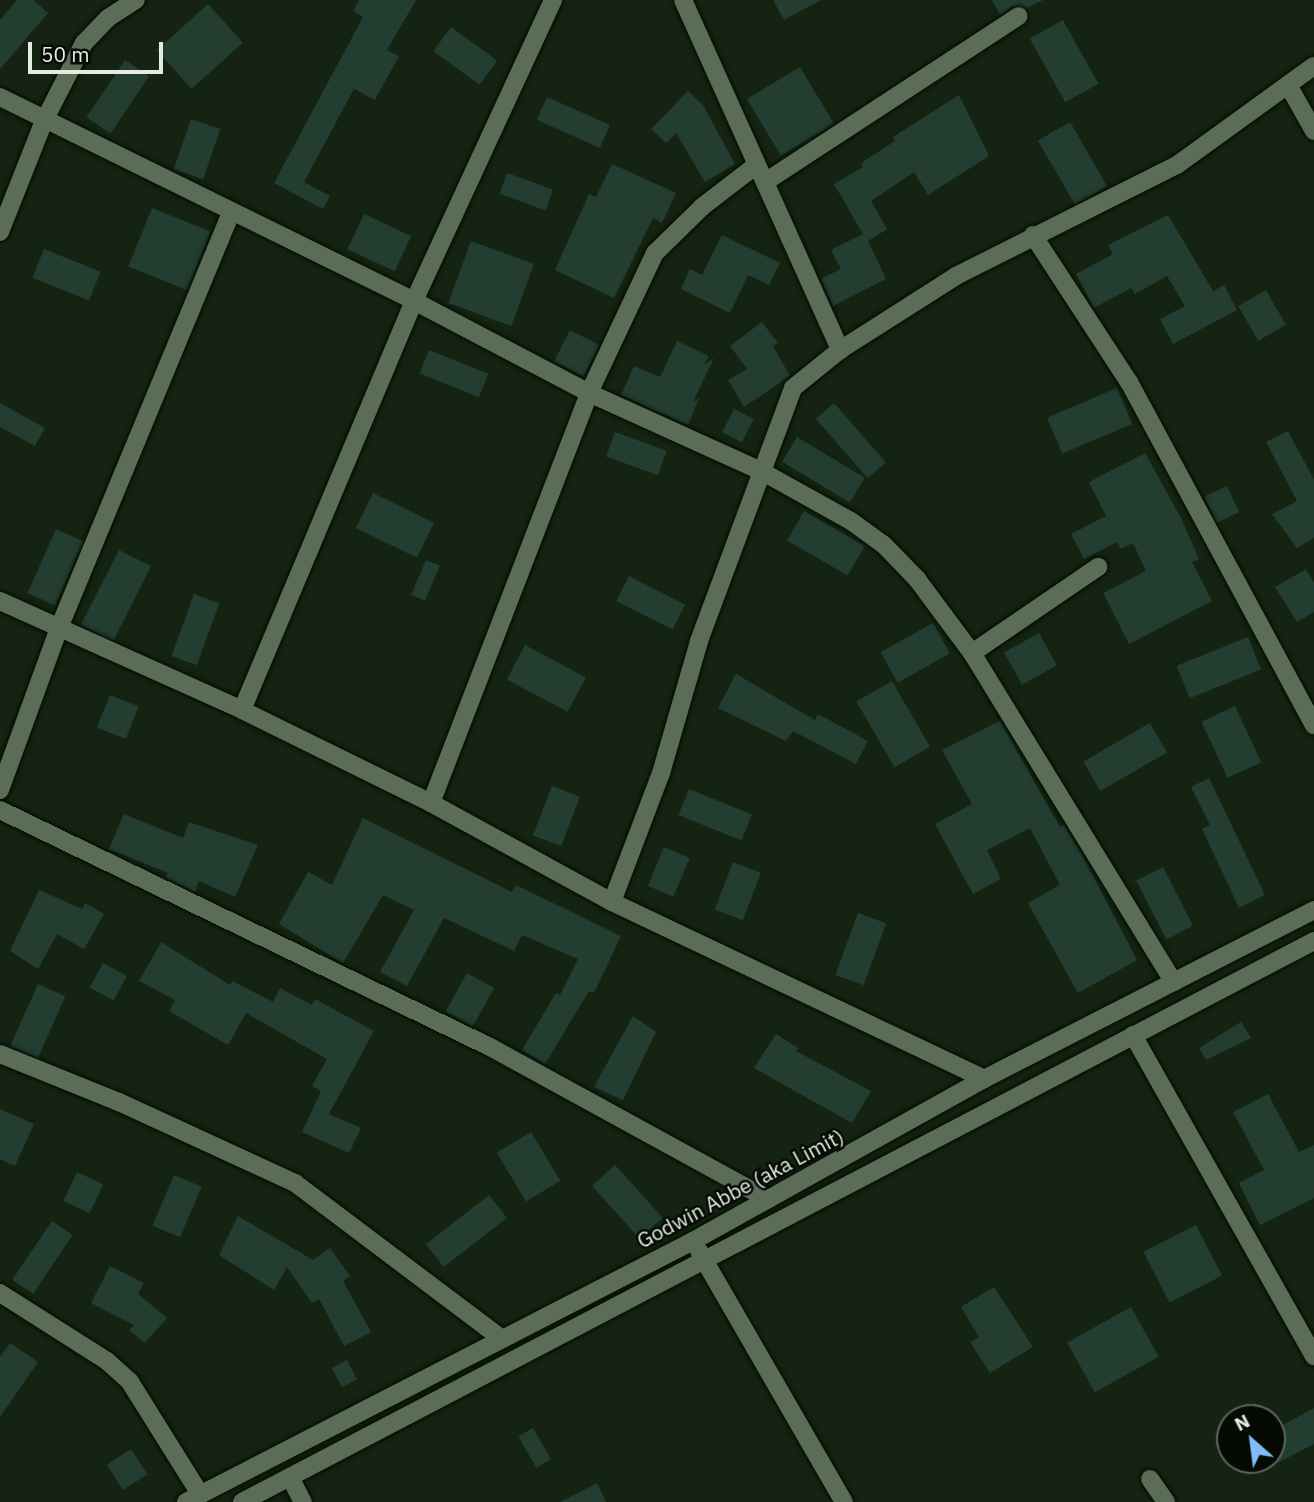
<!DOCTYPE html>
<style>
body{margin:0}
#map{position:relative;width:1314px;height:1502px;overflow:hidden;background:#152412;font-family:"IBM Plex Sans",sans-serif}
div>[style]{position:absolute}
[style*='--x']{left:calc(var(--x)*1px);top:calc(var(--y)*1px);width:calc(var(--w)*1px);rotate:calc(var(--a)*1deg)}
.building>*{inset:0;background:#233d30;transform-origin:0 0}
.roads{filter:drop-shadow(0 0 2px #020d01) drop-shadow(0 0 2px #020d01)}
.minor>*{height:18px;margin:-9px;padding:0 9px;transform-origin:9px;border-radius:9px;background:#5b6c57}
span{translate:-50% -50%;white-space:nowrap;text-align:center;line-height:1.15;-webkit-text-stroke:5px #050b04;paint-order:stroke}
.street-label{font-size:21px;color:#e2ece0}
.north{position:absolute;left:1216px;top:1404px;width:70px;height:70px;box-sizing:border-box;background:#050b04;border:2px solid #5d655c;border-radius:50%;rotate:332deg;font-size:19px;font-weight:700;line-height:28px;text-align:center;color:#e2ece0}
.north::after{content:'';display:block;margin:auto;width:24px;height:32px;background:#81bcfa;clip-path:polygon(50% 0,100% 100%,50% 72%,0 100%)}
.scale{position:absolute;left:28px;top:42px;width:135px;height:32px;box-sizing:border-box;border:4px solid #e2ece0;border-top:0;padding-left:9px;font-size:21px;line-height:24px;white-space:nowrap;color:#e2ece0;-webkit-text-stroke:5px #050b04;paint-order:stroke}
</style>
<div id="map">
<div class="building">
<i style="clip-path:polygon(17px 0,33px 0,48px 13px,0 69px,0 20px)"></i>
<i style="clip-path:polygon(359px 0,416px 0,387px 50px,399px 56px,375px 100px,354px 89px,304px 182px,330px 196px,323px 209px,274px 183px,363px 17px,353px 11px)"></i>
<i style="clip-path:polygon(773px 0,821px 0,784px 20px)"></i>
<i style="clip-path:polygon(992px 0,1043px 0,1027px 8px,1013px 6px,1000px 15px)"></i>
<i style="left:208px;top:4px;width:52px;height:69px;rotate:48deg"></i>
<i style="left:1063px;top:20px;width:73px;height:38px;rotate:61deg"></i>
<i style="left:451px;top:27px;width:57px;height:30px;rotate:36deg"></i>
<i style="left:125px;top:60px;width:29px;height:69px;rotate:34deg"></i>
<i style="left:800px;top:67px;width:66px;height:62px;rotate:59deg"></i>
<i style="clip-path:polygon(688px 91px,703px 105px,735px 164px,705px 182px,676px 133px,666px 143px,651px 129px)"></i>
<i style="clip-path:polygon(959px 95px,989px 156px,928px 195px,914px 172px,871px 201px,887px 229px,868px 241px,886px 279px,833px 306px,821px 279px,841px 269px,831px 250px,863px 234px,834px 184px,863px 167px,861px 163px,895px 141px,893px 137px)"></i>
<i style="left:547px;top:97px;width:69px;height:25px;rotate:24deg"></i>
<i style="left:191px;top:119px;width:31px;height:53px;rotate:19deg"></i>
<i style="left:1070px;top:122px;width:74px;height:37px;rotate:60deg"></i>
<i style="clip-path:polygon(612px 164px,676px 193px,662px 223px,653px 218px,614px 298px,555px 270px,589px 194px,596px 197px)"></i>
<i style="left:507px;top:173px;width:49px;height:22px;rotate:20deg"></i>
<i style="left:152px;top:208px;width:63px;height:63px;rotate:22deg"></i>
<i style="left:364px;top:214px;width:52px;height:39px;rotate:25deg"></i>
<i style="clip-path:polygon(1168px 215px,1213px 291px,1224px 285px,1237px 310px,1173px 344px,1160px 319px,1185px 306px,1167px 276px,1135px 294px,1131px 288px,1094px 308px,1076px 274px,1113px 254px,1108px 245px)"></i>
<i style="clip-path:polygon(722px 235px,780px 263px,769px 285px,748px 275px,730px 313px,681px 289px,690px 269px,702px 275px)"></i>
<i style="left:471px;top:241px;width:67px;height:66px;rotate:20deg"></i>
<i style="left:44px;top:249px;width:61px;height:31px;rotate:22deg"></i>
<i style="left:1266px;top:290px;width:40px;height:32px;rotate:60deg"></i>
<i style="clip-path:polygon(762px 322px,778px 343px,773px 346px,790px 376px,744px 407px,728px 380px,747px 369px,730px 346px)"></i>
<i style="left:570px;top:330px;width:33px;height:35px;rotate:27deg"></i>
<i style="clip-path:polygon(677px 341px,709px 356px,704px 365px,714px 358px,693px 402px,699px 398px,688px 425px,621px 395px,634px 366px,660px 377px)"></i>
<i style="left:429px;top:350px;width:64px;height:25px;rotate:22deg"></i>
<i style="left:1117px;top:388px;width:39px;height:76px;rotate:67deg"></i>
<i style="clip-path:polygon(0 403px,45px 428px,35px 446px,0 427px)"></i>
<i style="left:834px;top:403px;width:79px;height:24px;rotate:49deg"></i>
<i style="left:734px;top:409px;width:22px;height:26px;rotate:27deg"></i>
<i style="clip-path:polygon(1288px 431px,1314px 480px,1314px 538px,1297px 548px,1272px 514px,1297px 501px,1266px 442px)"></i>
<i style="left:615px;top:432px;width:55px;height:26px;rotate:20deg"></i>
<i style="left:797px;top:437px;width:79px;height:29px;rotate:31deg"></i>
<i style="clip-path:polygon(1145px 453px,1181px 518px,1199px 559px,1192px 562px,1212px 601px,1129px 644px,1103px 593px,1146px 571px,1133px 543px,1121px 549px,1117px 542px,1084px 559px,1071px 534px,1106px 516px,1089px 482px)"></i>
<i style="left:1227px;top:486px;width:29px;height:25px;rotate:65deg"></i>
<i style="left:373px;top:493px;width:68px;height:39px;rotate:26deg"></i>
<i style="left:804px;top:511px;width:70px;height:34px;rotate:30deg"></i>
<i style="left:56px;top:529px;width:30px;height:70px;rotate:24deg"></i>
<i style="left:119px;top:550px;width:36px;height:84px;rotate:27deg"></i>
<i style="left:426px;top:560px;width:15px;height:38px;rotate:23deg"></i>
<i style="clip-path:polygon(1306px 569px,1314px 582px,1314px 612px,1297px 622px,1275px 587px)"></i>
<i style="left:629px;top:576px;width:63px;height:28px;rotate:27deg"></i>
<i style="left:194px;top:594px;width:27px;height:66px;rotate:20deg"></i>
<i style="left:933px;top:623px;width:35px;height:60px;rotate:61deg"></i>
<i style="left:1039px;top:633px;width:37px;height:40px;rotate:61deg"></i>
<i style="left:1248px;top:637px;width:35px;height:77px;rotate:68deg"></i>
<i style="left:525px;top:645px;width:69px;height:39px;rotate:28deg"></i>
<i style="clip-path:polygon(736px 674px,815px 720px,818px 714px,868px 741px,856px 764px,793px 731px,786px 741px,718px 708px)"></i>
<i style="left:892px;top:681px;width:76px;height:41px;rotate:60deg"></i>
<i style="left:110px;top:695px;width:31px;height:35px;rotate:22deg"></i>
<i style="left:1235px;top:706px;width:62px;height:37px;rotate:65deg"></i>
<i style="clip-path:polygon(1000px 721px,1060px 827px,1064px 825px,1080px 851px,1137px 960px,1078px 993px,1028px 903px,1060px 885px,1030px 828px,987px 850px,1001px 879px,973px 894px,935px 824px,972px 804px,942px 750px)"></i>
<i style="left:1150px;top:723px;width:34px;height:77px;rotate:60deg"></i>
<i style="clip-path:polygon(1209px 778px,1265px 895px,1239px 908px,1202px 829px,1210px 825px,1191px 787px)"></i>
<i style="left:552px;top:786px;width:30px;height:53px;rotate:21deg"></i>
<i style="left:689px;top:789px;width:68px;height:28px;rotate:22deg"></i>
<i style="clip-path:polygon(124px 814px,183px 838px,189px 822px,258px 845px,235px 897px,199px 881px,195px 892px,166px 878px,168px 873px,109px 849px)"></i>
<i style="clip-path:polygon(363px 818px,512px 892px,516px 885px,621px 936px,594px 993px,589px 991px,545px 1064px,522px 1050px,556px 993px,560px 995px,578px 959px,522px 935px,514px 951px,444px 918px,407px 986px,380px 972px,414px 910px,383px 895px,343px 963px,279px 924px,308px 872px,332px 885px)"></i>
<i style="left:664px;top:847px;width:28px;height:42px;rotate:23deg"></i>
<i style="left:733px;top:862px;width:30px;height:51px;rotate:21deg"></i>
<i style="left:1163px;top:867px;width:66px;height:30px;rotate:63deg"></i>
<i style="clip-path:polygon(39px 890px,82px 909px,85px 903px,104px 914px,84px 949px,57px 934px,38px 969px,10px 951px)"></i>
<i style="left:858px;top:913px;width:30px;height:66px;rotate:20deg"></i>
<i style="clip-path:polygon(161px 942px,230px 985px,232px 981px,273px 1002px,280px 988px,312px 1005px,315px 999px,374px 1031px,329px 1114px,361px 1128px,349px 1153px,302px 1132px,321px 1091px,312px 1086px,327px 1059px,246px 1013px,228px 1045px,169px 1011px,175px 1000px,139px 981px)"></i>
<i style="left:103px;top:963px;width:27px;height:28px;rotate:28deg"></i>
<i style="left:467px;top:973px;width:31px;height:44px;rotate:29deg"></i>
<i style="left:38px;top:984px;width:30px;height:68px;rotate:24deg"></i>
<i style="clip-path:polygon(633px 1016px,656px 1032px,623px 1100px,594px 1087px)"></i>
<i style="clip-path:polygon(1241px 1022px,1251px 1038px,1206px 1060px,1199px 1048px)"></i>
<i style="clip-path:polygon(776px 1034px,798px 1048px,796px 1051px,871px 1091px,852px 1123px,754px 1068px)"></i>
<i style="clip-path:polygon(1268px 1094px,1299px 1152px,1314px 1145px,1314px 1198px,1260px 1225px,1239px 1183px,1264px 1170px,1233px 1112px)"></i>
<i style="clip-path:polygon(0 1109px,34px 1124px,15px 1166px,0 1159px)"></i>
<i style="left:531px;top:1132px;width:57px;height:40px;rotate:59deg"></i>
<i style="left:615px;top:1165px;width:71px;height:31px;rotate:48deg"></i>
<i style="left:77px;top:1172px;width:29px;height:32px;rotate:25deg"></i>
<i style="left:174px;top:1175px;width:30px;height:55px;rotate:23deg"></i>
<i style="left:489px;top:1195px;width:29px;height:80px;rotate:52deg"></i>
<i style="clip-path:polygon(238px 1216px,313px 1260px,330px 1248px,350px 1276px,343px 1281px,371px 1332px,344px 1346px,319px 1299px,312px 1303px,287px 1267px,274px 1290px,219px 1255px)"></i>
<i style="left:52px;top:1221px;width:25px;height:71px;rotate:34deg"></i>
<i style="left:1196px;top:1225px;width:57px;height:59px;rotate:63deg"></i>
<i style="clip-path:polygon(110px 1266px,144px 1283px,138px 1294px,167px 1318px,145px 1343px,129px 1330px,134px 1325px,91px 1303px)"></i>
<i style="clip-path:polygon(994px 1287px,1033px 1347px,990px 1373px,970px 1342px,979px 1337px,961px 1307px)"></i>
<i style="left:1131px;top:1307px;width:57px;height:73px;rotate:61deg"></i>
<i style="clip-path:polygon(10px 1343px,38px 1362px,0 1417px,0 1357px)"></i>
<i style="left:347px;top:1360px;width:22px;height:17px;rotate:63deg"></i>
<i style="clip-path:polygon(1314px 1408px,1314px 1444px,1272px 1466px,1272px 1431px)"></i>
<i style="left:533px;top:1428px;width:36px;height:17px;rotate:60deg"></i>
<i style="left:131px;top:1449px;width:30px;height:29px;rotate:57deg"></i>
<i style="clip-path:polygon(597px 1483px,606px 1502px,560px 1502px)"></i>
</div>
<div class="roads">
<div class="minor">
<i style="--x:683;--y:0;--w:384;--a:65.8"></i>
<i style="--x:1288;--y:85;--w:53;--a:60.5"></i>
<i style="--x:0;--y:97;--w:462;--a:26.2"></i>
<i style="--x:414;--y:301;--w:198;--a:27.7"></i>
<i style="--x:589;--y:393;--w:189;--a:24.4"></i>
<i style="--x:761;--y:471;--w:103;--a:29.1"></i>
<i style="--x:851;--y:521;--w:39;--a:36"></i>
<i style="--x:883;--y:544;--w:49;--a:45.8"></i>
<i style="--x:917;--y:579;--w:92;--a:53.4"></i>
<i style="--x:972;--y:653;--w:386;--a:58.5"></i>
<i style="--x:765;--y:182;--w:303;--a:-33.2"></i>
<i style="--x:0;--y:232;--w:119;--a:-68.4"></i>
<i style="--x:44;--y:121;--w:88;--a:-62.9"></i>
<i style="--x:84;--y:43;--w:35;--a:-46"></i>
<i style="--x:108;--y:18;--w:33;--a:-33"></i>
<i style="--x:1033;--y:235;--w:176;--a:56.9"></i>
<i style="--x:1129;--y:382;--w:390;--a:61.7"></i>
<i style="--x:0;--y:601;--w:265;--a:24.2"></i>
<i style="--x:242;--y:710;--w:211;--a:26.2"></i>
<i style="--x:431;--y:803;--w:206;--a:28.7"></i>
<i style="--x:612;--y:902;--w:412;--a:25.4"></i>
<i style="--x:972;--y:653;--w:153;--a:-34.3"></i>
<i style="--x:242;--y:710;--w:444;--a:-67.2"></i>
<i style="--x:414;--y:301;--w:332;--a:-65.2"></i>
<i style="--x:0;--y:790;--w:172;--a:-70"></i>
<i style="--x:59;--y:628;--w:450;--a:-67.5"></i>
<i style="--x:431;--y:803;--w:439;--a:-68.9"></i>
<i style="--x:589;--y:393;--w:155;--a:-64.8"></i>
<i style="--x:655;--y:253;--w:66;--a:-44.4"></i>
<i style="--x:702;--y:207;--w:66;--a:-37.6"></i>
<i style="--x:0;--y:810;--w:544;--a:25.81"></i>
<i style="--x:490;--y:1047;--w:317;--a:28.7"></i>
<i style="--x:612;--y:902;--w:138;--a:-69.2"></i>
<i style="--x:661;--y:773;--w:137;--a:-73.9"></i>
<i style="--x:699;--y:641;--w:270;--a:-69.6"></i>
<i style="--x:793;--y:388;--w:60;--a:-39"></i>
<i style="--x:840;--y:350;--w:138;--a:-32.5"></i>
<i style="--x:956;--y:276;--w:247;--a:-26.7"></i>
<i style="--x:1177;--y:165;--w:169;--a:-35.9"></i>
<i style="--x:1133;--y:1035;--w:369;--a:60.6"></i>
<i style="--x:0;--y:1054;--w:128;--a:22"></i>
<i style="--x:119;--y:1102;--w:194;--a:24.7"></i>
<i style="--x:295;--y:1183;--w:259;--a:37"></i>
<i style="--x:699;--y:1251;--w:290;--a:60"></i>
<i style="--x:0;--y:1293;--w:127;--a:32.4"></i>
<i style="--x:107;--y:1361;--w:31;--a:42"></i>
<i style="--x:130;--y:1382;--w:132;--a:58"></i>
<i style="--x:290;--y:1477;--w:28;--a:63"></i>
<i style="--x:1150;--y:1479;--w:28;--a:55"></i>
<i style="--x:186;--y:1502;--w:570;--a:-27.24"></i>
<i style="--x:693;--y:1241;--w:333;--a:-29.1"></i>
<i style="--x:984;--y:1079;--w:371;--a:-27.1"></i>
<i style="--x:242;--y:1502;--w:1210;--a:-27.62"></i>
</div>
</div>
<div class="street-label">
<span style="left:740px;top:1188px;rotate:-28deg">Godwin Abbe (aka Limit)</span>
</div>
<div class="north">N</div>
<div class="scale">50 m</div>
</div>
